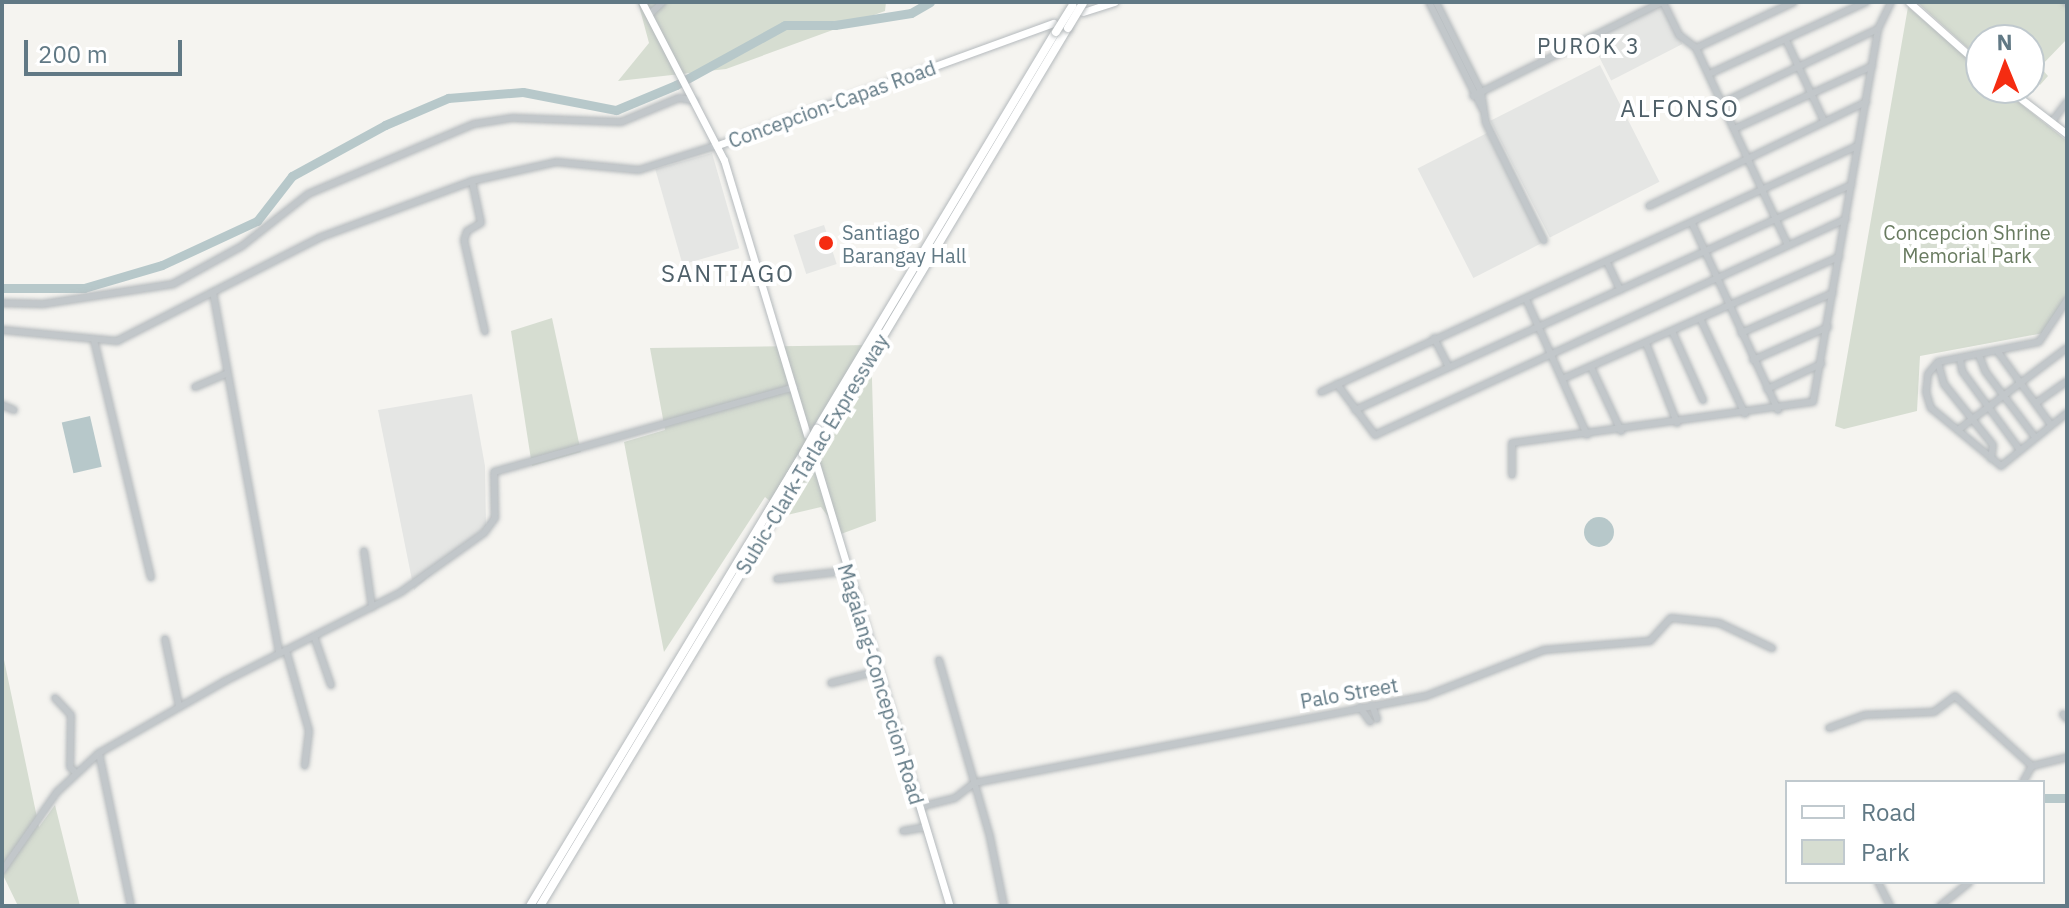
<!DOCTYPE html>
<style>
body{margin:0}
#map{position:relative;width:2069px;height:908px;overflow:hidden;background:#f5f4f0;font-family:"IBM Plex Sans",sans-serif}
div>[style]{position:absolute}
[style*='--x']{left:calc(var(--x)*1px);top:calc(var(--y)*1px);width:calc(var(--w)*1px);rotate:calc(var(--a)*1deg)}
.built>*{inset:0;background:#e5e6e4;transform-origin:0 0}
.green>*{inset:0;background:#d6ddd1}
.water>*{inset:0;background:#b7c8ca;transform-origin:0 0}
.round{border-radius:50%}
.river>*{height:9px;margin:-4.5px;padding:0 4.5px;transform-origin:4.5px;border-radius:4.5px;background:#b7c8ca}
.roads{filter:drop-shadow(0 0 2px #b5babd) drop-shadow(0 0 2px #b5babd)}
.minor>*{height:6px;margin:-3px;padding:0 3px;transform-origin:3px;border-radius:3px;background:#c2c7ca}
.major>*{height:7px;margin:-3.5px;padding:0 3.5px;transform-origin:3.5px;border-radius:3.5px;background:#fff}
.highway>*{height:8px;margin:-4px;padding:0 4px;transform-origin:4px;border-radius:4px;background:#fff}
.bridges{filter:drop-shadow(0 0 2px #b4b9bb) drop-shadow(0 0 2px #b4b9bb)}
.highway-bridge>*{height:8px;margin:-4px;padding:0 4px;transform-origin:4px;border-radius:4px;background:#fff}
.dots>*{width:22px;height:22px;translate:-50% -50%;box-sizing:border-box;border:4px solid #fff;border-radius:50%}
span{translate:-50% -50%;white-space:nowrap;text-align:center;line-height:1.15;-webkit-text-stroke:8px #fff;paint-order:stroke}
.street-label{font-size:20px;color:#617985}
.poi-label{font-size:20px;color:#617985}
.left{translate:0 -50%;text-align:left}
.park-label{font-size:20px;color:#697b60}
.neighbourhood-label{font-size:22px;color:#4f6069;letter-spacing:2px}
.quarter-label{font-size:24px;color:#4f6069;letter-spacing:2px}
.frame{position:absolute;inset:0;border:4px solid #617985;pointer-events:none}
.legend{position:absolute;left:1785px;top:780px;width:260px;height:104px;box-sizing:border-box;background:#fff;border:2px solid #c0c9ce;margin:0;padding:10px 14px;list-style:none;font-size:24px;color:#617985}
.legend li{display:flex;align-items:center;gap:16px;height:40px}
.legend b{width:40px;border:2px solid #c0c9ce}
.north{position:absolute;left:1965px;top:24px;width:80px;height:80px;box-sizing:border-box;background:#fff;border:2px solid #c0c9ce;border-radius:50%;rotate:359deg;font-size:22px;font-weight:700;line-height:32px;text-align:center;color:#617985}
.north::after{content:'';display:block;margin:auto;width:28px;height:36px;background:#f52c11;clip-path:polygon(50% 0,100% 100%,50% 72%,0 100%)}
.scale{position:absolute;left:24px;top:40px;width:158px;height:36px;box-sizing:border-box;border:4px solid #617985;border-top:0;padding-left:10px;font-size:24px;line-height:28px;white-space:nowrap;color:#617985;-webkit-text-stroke:6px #fff;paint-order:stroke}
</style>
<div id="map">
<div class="built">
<i style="left:1662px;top:4px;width:45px;height:80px;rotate:63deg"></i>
<i style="left:1600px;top:65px;width:131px;height:123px;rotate:63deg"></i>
<i style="left:1487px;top:133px;width:123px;height:78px;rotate:63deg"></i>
<i style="left:712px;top:153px;width:99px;height:59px;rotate:74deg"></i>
<i style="left:824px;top:225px;width:41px;height:32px;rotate:72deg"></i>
<i style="clip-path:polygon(472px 394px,485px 466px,486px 526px,414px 590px,378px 410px)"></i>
</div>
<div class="green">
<i style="clip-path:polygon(638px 2px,886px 2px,885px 11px,726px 69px,618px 81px,649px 43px)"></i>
<i style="clip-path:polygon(1917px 2px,2067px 2px,2067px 39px,2040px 67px,2048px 76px,2040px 85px,2029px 77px,2029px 40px,1981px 40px,1981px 60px)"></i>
<i style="clip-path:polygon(1908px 7px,1981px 70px,1981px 88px,2001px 88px,2067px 141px,2067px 295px,2049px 332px,1920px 356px,1917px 411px,1844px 429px,1835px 426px)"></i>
<i style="clip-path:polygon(552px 318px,581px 452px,532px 466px,511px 331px)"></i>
<i style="clip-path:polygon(871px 345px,876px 521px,841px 534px,821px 507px,787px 515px,765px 497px,664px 652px,624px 442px,665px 430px,650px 348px)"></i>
<i style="clip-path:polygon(2px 650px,39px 827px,55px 805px,80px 906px,18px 906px,2px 873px)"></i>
</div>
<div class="water">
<i style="left:90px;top:416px;width:52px;height:29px;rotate:77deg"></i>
<i class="round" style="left:1584px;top:517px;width:30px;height:30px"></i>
</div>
<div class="river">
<i style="--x:2;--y:288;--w:82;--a:0"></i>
<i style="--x:84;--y:288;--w:81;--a:-16.4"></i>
<i style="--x:162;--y:265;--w:105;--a:-24.9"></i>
<i style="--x:257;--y:221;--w:57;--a:-52.1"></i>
<i style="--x:292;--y:176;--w:106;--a:-28.7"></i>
<i style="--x:385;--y:125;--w:69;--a:-23.2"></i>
<i style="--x:448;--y:98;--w:75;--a:-4.6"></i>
<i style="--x:523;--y:92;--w:95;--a:11"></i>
<i style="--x:616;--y:110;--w:65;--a:-22.6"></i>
<i style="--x:676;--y:85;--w:124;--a:-28.8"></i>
<i style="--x:785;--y:25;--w:50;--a:0"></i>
<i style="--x:835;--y:25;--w:77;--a:-9"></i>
<i style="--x:911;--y:13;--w:22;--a:-30"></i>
<i style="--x:2043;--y:798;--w:24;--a:0"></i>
</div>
<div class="roads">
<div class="minor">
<i style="--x:1429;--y:2;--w:119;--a:63.4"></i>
<i style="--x:1436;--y:2;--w:101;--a:63.4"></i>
<i style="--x:1481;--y:92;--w:31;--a:81"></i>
<i style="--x:1486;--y:123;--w:131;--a:63.8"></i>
<i style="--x:1663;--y:2;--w:37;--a:64"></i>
<i style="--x:1679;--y:35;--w:21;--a:37"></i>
<i style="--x:1696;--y:48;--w:217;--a:65"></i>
<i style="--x:2066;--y:2;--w:1;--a:45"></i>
<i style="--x:651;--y:13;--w:16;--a:-43"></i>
<i style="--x:1786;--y:40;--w:89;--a:64.9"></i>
<i style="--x:1696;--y:48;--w:108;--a:-25.1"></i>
<i style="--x:1709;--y:74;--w:173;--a:-24.6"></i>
<i style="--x:1473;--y:96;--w:211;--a:-26.4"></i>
<i style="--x:1722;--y:103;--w:173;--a:-25.4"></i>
<i style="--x:2051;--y:123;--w:26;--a:-53"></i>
<i style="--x:1734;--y:129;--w:152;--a:-24.5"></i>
<i style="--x:472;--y:181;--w:43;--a:77.9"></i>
<i style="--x:481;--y:223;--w:16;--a:150"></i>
<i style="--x:467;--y:231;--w:9;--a:108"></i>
<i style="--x:464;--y:240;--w:94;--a:77.1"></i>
<i style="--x:1649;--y:206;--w:241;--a:-25.6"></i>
<i style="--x:1692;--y:223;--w:206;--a:65.3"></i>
<i style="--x:1607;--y:262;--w:31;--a:65"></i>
<i style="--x:213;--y:292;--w:367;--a:79.6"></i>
<i style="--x:1526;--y:299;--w:149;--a:65.8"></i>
<i style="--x:2067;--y:300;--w:50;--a:123.7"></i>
<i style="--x:2039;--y:342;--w:103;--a:168.8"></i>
<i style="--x:1938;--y:362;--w:16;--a:130"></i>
<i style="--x:1928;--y:374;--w:18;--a:96"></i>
<i style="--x:1926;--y:392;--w:17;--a:73"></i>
<i style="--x:1931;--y:408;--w:91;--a:39.6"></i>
<i style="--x:2001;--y:466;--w:85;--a:-38.8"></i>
<i style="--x:2;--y:303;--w:41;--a:1.4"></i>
<i style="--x:43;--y:304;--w:132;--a:-8.7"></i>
<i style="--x:173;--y:284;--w:79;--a:-28.8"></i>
<i style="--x:242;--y:246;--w:84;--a:-38.2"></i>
<i style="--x:308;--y:194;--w:180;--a:-22.9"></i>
<i style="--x:474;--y:124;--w:39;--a:-9"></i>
<i style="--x:513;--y:118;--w:108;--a:2.1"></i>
<i style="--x:621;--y:122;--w:63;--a:-22.5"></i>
<i style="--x:679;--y:98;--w:17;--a:10"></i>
<i style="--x:1700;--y:318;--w:106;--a:64.9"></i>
<i style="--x:2;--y:330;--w:116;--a:5.5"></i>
<i style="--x:117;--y:341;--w:229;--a:-27"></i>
<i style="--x:321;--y:237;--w:161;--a:-20.3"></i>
<i style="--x:472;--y:181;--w:86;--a:-12.7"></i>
<i style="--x:556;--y:162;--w:83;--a:5.5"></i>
<i style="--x:639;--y:170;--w:83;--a:-17.6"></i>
<i style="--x:1672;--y:331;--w:76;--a:65.8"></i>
<i style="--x:1741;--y:333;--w:100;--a:-23.5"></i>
<i style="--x:1434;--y:338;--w:31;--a:63"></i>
<i style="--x:94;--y:340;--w:244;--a:76.5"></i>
<i style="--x:1646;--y:343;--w:86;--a:68.8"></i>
<i style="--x:1998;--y:352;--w:90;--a:54"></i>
<i style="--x:1979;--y:355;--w:17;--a:69"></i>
<i style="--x:1985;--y:371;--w:83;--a:52.9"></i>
<i style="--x:1960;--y:358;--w:13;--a:81"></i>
<i style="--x:1962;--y:371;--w:97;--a:53.8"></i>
<i style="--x:1753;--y:360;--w:82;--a:-23.7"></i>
<i style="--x:1938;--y:362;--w:23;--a:75"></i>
<i style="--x:1944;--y:384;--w:78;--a:51.2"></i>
<i style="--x:1993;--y:445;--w:14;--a:98"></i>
<i style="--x:1591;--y:367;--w:71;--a:64.9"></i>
<i style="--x:1562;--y:379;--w:303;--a:-23.8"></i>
<i style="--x:1337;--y:384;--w:64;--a:53.3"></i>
<i style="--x:1375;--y:435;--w:518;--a:-24.64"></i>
<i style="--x:195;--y:387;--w:34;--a:-23"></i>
<i style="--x:1767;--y:389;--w:60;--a:-24.8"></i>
<i style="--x:1321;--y:392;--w:590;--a:-24.65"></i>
<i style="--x:2036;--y:403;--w:38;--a:-35"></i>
<i style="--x:2;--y:405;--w:13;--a:23"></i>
<i style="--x:1355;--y:410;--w:545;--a:-24.4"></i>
<i style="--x:1958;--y:430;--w:136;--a:-37"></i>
<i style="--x:1512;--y:475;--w:32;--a:-90"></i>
<i style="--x:1512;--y:443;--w:304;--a:-7.8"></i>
<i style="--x:1813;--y:402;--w:379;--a:-80.1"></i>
<i style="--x:1878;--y:29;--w:30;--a:-64"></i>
<i style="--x:364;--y:551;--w:57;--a:81.9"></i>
<i style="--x:777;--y:579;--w:69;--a:-6.6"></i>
<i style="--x:314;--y:636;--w:52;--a:70.9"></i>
<i style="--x:165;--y:639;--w:68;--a:78.2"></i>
<i style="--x:286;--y:650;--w:84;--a:74.1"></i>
<i style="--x:309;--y:731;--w:35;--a:97"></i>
<i style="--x:939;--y:660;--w:184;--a:73.9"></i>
<i style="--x:990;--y:837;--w:70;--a:78.5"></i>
<i style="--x:831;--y:683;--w:49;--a:-14.3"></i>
<i style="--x:55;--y:698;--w:23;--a:47"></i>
<i style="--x:71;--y:715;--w:52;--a:91.1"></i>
<i style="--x:70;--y:767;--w:8;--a:45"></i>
<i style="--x:1372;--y:705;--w:15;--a:70"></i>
<i style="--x:1360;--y:707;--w:18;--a:56"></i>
<i style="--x:2063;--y:714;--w:6;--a:51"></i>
<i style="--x:1829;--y:728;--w:38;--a:-20"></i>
<i style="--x:1865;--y:715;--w:69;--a:-2.5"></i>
<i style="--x:1934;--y:712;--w:26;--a:-37"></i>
<i style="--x:1955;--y:696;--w:104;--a:42.3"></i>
<i style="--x:99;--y:753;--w:156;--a:78.2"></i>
<i style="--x:2032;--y:766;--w:36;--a:-14"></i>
<i style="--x:2023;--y:782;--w:18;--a:-61"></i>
<i style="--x:919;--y:807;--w:37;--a:-14"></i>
<i style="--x:955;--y:798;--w:24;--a:-38"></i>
<i style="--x:974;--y:783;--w:460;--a:-10.9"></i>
<i style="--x:1426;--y:696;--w:127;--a:-21.3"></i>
<i style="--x:1544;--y:650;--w:106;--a:-4.9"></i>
<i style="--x:1650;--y:641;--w:31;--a:-48"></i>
<i style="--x:1671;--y:618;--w:48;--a:5.9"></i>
<i style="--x:1719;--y:623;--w:59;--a:25.3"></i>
<i style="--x:903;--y:831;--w:22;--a:-10"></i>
<i style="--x:2;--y:871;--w:96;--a:-55.2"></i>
<i style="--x:57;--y:792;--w:57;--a:-42.9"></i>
<i style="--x:99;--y:753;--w:145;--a:-29.7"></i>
<i style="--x:225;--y:681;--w:197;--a:-26.8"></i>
<i style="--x:401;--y:592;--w:102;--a:-35.4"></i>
<i style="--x:484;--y:533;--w:19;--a:-54"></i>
<i style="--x:495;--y:518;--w:46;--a:-91.2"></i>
<i style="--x:494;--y:472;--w:312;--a:-15.8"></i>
<i style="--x:1878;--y:882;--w:27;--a:63"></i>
<i style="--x:1940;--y:906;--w:38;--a:-39"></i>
</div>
<div class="major">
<i style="--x:642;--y:2;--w:178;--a:62.6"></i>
<i style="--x:724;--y:160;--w:287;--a:73.2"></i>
<i style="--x:1909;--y:2;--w:96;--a:41.6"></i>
<i style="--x:1083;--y:12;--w:33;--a:-18"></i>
<i style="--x:2007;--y:88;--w:76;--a:37.5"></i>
<i style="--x:718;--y:145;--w:357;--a:-20"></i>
<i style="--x:815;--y:460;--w:466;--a:73.2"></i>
</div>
<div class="highway">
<i style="--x:817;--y:429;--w:463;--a:-59"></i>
<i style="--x:821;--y:440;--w:480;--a:-59.1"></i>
<i style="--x:530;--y:906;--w:528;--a:-58.87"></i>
<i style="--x:540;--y:906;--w:515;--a:-58.9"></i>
</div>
</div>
<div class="bridges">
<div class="highway-bridge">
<i style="--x:1068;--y:28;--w:29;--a:-59"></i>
<i style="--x:1056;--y:32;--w:31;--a:-58"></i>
<i style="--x:803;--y:454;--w:29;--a:-61"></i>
<i style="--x:806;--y:465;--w:29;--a:-59"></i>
</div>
</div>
<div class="dots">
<i style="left:826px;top:243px;background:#f52c11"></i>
</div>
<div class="street-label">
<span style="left:832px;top:104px;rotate:-20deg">Concepcion-Capas Road</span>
<span style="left:812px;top:454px;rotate:-59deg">Subic-Clark-Tarlac Expressway</span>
<span style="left:881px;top:684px;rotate:73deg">Magalang-Concepcion Road</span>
<span style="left:1349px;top:693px;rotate:-10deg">Palo Street</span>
</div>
<div class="poi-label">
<span class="left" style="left:842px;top:244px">Santiago<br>Barangay Hall</span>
</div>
<div class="park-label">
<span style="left:1967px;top:244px">Concepcion Shrine<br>Memorial Park</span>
</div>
<div class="neighbourhood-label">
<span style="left:1589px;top:46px">PUROK 3</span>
</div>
<div class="quarter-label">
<span style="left:1680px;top:109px">ALFONSO</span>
<span style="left:728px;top:274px">SANTIAGO</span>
</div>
<div class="frame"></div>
<ul class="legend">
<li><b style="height:10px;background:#fff"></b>Road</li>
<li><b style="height:22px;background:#d6ddd1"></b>Park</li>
</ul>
<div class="north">N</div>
<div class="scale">200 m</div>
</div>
